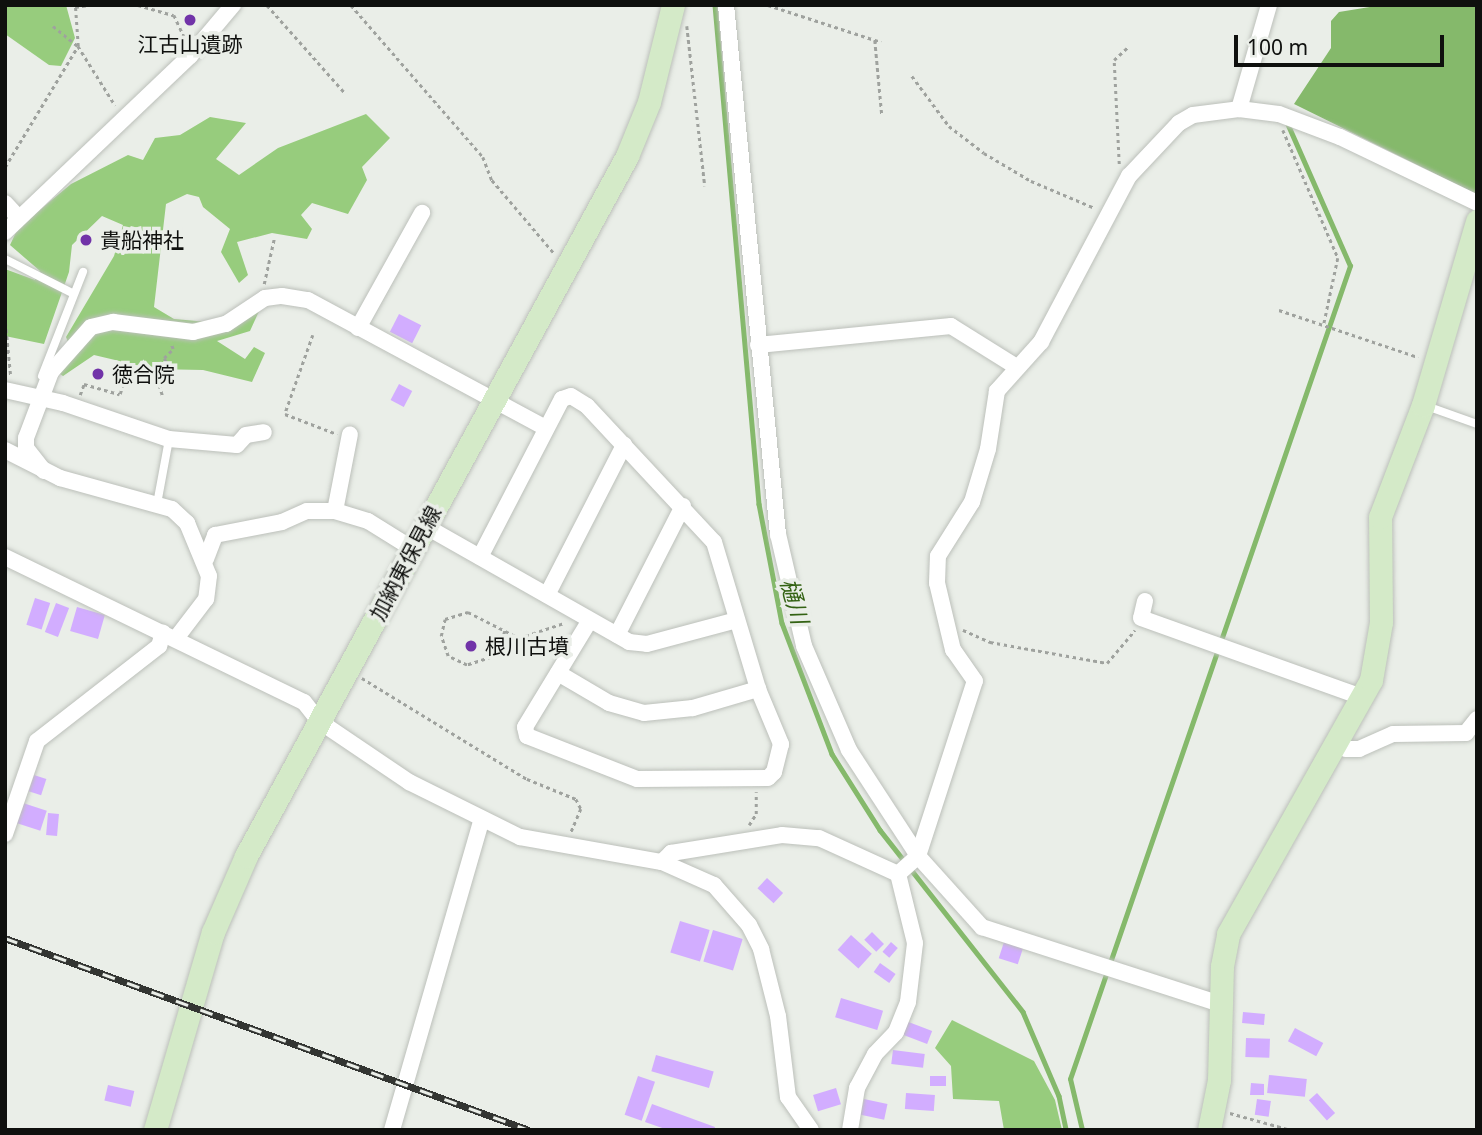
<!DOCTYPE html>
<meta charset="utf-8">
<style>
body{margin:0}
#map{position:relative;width:1482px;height:1135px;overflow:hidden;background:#eaeee8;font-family:"Noto Sans","Noto Sans JP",sans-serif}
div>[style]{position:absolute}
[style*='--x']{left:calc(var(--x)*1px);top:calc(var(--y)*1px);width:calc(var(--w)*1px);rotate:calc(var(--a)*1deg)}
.forest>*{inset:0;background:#97cc7d}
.water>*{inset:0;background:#85b96b}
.stream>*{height:4.5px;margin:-2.25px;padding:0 2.25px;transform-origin:2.25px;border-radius:2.25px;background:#85b96b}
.building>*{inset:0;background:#d2adff;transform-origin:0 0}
.path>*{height:2.5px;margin-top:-1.25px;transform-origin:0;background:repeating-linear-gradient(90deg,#9fa29e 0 3.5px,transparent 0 7px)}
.roads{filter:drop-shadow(0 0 2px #bcc0ba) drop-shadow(0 0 2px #bcc0ba)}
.lane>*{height:8px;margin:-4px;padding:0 4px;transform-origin:4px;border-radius:4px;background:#fff}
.street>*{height:16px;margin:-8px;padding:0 8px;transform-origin:8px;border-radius:8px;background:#fff}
.secondary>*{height:23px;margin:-11.5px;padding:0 11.5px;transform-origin:11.5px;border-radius:11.5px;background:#d4eac8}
.rail>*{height:7px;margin-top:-3.5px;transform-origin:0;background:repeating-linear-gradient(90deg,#eaeee8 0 13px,#333532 0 26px);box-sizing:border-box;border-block:2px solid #333532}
.dots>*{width:19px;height:19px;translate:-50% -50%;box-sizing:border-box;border:4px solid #eaeee8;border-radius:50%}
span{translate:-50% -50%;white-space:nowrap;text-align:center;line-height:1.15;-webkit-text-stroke:7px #eaeee8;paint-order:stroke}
.poi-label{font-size:21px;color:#0f100e}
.left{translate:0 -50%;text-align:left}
.street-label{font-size:21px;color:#0f100e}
.water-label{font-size:23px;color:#336213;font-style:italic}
.frame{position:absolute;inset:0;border:7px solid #0f100e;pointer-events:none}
.scale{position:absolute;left:1234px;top:35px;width:210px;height:32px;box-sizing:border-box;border:4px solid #0f100e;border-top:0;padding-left:9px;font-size:21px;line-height:24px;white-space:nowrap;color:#0f100e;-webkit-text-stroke:5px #eaeee8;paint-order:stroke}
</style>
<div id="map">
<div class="forest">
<i style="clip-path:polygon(5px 5px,66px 5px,75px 38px,61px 66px,49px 65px,5px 34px)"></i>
<i style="clip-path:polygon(366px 114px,390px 138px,362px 167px,367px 180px,348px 214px,312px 203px,301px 215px,312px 229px,307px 239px,272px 233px,237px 242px,248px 275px,239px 283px,221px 252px,230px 229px,203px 207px,199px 197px,187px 194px,166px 204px,154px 307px,174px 319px,208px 322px,260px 309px,250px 331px,217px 341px,245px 359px,254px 347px,265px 353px,252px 382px,203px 370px,153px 369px,94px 355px,63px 376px,57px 372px,73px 354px,66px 337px,114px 256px,123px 225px,102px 216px,72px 245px,69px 272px,44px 344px,5px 336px,5px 269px,35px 280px,40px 271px,10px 245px,18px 228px,71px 184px,128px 155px,143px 160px,155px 138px,180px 135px,210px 117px,246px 123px,216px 159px,239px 175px,278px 148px)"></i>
<i style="clip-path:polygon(952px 1020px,1034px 1061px,1055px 1100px,1062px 1130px,1004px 1130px,999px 1101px,953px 1099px,951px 1066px,935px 1048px)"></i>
</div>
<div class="water">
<i style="clip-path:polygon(1382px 5px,1477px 5px,1476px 194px,1294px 104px,1331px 48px,1331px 21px,1339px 12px)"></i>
</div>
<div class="stream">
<i style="--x:715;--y:5;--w:501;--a:84.96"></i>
<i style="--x:759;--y:504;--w:121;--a:79.1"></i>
<i style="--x:782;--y:623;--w:140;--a:69.1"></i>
<i style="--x:832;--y:754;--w:90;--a:57.7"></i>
<i style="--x:880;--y:830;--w:231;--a:51.8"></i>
<i style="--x:1023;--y:1012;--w:91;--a:66.8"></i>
<i style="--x:1059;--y:1096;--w:35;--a:78"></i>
<i style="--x:1082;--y:1130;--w:52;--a:-103.2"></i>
<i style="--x:1070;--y:1079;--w:860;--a:-71"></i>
<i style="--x:1350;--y:266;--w:158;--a:-113.8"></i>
</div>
<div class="building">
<i style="left:399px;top:314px;width:25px;height:20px;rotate:27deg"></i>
<i style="left:399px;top:384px;width:15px;height:18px;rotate:28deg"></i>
<i style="left:35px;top:598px;width:16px;height:28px;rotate:18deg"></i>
<i style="left:56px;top:603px;width:14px;height:31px;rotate:21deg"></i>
<i style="left:77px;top:607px;width:29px;height:25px;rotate:16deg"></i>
<i style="left:34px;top:775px;width:13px;height:17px;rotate:18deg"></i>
<i style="left:23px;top:803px;width:25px;height:21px;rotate:18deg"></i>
<i style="left:48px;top:813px;width:11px;height:22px;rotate:5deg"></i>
<i style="left:767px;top:878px;width:22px;height:14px;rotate:43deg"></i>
<i style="left:680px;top:921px;width:31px;height:33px;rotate:17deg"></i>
<i style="left:713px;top:930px;width:31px;height:33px;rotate:17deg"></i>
<i style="left:872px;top:932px;width:17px;height:11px;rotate:45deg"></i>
<i style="left:851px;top:935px;width:28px;height:20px;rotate:42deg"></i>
<i style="left:891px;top:942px;width:9px;height:13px;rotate:41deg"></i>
<i style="left:1004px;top:942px;width:20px;height:17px;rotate:18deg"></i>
<i style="left:880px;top:963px;width:19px;height:11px;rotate:35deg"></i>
<i style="left:841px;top:998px;width:44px;height:20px;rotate:17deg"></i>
<i style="left:1243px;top:1012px;width:22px;height:11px;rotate:5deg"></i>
<i style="left:906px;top:1021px;width:28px;height:14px;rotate:21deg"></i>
<i style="left:1295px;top:1028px;width:32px;height:15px;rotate:28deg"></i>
<i style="left:1246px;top:1038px;width:24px;height:19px;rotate:2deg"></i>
<i style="left:893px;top:1050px;width:32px;height:14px;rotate:7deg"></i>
<i style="left:656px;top:1055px;width:60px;height:17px;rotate:16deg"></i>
<i style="left:1269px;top:1075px;width:38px;height:18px;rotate:6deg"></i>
<i style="left:638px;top:1076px;width:18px;height:41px;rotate:19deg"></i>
<i style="left:930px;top:1076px;width:16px;height:10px"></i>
<i style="clip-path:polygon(1251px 1083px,1264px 1084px,1264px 1095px,1250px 1095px)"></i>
<i style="left:108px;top:1085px;width:27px;height:16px;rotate:13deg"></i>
<i style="left:836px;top:1088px;width:17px;height:24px;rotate:73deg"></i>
<i style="left:906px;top:1093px;width:29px;height:16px;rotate:4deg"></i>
<i style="left:1317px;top:1093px;width:27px;height:11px;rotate:48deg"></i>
<i style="left:864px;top:1099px;width:24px;height:16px;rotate:12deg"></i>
<i style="left:1257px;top:1099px;width:14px;height:16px;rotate:8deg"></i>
<i style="clip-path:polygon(652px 1104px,715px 1127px,714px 1130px,668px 1130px,645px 1122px)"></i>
</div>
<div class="path">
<i style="--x:138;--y:5;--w:37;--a:16"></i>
<i style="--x:174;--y:15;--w:26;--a:65"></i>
<i style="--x:267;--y:5;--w:118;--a:48.4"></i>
<i style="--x:351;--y:5;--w:201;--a:49"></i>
<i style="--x:483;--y:157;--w:25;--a:69"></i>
<i style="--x:492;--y:180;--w:96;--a:49.7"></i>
<i style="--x:768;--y:5;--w:119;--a:18.1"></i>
<i style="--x:53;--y:26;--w:32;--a:39"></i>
<i style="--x:78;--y:46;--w:70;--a:57.9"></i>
<i style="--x:687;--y:26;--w:161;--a:83.6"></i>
<i style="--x:875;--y:40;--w:76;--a:84.7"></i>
<i style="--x:912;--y:76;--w:62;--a:53.5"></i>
<i style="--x:949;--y:126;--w:44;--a:37.6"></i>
<i style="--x:984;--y:153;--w:55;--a:30.8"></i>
<i style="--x:1031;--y:181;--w:69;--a:22.9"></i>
<i style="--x:1283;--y:130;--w:139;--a:66.7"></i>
<i style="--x:1338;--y:258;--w:67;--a:102"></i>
<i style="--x:1119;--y:164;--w:104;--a:-92.8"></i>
<i style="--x:1114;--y:60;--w:18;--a:-43"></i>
<i style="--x:5;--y:167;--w:141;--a:-58.9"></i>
<i style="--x:78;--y:46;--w:39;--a:-94"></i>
<i style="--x:75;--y:7;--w:14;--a:-8"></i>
<i style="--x:264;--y:284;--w:46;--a:-77.5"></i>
<i style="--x:1279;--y:310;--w:147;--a:18.7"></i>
<i style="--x:5;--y:315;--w:62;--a:84.5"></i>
<i style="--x:313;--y:335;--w:84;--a:109.5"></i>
<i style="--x:285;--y:414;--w:56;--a:21"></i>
<i style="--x:80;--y:395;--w:12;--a:-70"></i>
<i style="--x:84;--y:384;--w:37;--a:16"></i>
<i style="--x:120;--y:394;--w:17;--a:-73"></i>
<i style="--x:125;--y:378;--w:35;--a:13"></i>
<i style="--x:162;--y:395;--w:9;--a:-108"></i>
<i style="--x:159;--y:386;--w:21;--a:-61"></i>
<i style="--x:169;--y:368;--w:11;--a:-117"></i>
<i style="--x:164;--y:358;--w:13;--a:-45"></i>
<i style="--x:173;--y:349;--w:5;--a:-112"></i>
<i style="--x:963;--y:630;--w:30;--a:24"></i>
<i style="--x:990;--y:642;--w:119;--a:10.2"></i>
<i style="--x:1107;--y:663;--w:43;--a:-49.7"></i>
<i style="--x:505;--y:631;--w:25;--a:106"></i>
<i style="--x:498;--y:655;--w:33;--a:162"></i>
<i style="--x:467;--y:665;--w:21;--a:-155"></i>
<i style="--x:448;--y:656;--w:21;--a:-109"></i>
<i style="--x:441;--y:636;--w:17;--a:-77"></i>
<i style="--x:445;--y:619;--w:24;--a:-17"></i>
<i style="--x:468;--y:612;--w:57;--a:27"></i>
<i style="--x:519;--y:638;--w:47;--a:-18.4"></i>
<i style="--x:362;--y:678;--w:193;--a:31.5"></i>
<i style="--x:527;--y:779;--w:53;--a:22.2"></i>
<i style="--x:576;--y:799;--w:11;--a:63"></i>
<i style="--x:581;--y:809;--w:26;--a:113"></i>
<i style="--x:749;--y:825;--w:13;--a:-58"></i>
<i style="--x:756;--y:814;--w:22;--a:-90"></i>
<i style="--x:1230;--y:1113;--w:63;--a:15.6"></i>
</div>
<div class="roads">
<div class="lane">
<i style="--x:5;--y:259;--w:75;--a:26.9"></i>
<i style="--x:42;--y:376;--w:112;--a:-68.5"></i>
<i style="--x:1424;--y:405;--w:56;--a:19.7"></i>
<i style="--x:157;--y:504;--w:66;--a:-79.5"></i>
</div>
<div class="street">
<i style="--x:726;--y:5;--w:532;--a:84.39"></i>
<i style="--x:778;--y:534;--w:115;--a:76.9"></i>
<i style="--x:804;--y:646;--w:113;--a:66.6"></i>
<i style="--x:849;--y:750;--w:126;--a:56.9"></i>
<i style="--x:918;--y:856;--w:96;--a:48"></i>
<i style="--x:982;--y:927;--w:251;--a:17.9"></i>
<i style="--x:1239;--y:109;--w:108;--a:-73.9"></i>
<i style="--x:5;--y:203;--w:19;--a:47"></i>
<i style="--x:5;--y:232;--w:255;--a:-43.6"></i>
<i style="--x:190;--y:56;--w:67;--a:-49.9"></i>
<i style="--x:358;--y:328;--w:132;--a:-60.9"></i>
<i style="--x:758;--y:345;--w:194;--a:-5.6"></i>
<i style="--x:951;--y:326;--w:75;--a:32"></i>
<i style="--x:5;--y:390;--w:59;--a:12.6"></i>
<i style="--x:63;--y:403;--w:112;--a:18.8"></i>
<i style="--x:169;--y:439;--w:68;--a:5"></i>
<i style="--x:237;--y:445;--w:13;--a:-48"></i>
<i style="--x:246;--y:435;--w:18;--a:-9"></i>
<i style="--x:5;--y:450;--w:62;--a:27"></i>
<i style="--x:60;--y:478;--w:116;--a:15.5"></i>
<i style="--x:172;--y:509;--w:21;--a:43"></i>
<i style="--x:187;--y:523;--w:57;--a:67.5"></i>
<i style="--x:209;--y:576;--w:23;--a:97"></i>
<i style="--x:206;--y:599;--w:48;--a:127.3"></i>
<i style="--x:44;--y:471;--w:29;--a:-128"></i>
<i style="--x:26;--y:448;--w:10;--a:-90"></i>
<i style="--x:26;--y:438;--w:71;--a:-69.3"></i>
<i style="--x:51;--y:372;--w:60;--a:-48.4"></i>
<i style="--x:91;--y:327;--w:23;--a:-13"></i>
<i style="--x:113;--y:322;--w:81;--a:7.1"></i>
<i style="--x:193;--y:332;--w:34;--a:-14"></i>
<i style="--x:226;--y:324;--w:47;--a:-33.7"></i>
<i style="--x:265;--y:298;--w:17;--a:-7"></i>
<i style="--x:282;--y:296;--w:26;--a:9"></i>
<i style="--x:308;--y:300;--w:270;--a:28.3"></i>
<i style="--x:335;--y:511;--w:78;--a:-79"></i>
<i style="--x:425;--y:526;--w:235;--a:29.6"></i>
<i style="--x:629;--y:642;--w:18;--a:6"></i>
<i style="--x:647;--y:644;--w:93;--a:-14.9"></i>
<i style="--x:5;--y:557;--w:332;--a:25.9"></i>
<i style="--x:304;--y:702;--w:24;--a:52"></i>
<i style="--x:319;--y:721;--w:109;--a:34.1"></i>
<i style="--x:409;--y:782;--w:124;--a:26.4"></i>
<i style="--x:520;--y:837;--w:144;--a:10"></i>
<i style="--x:662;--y:862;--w:57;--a:23.9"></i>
<i style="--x:714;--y:885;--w:53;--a:48.8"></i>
<i style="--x:749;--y:925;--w:27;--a:63"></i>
<i style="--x:761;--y:949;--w:69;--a:75.8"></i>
<i style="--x:778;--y:1016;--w:82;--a:83"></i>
<i style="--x:788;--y:1097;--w:40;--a:55.1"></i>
<i style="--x:480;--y:557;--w:178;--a:-62.6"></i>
<i style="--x:562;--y:399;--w:9;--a:-18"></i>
<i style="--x:571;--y:396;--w:19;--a:32"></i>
<i style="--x:587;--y:406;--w:186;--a:47"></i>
<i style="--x:714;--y:542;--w:153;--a:73.3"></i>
<i style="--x:758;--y:689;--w:60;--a:67.3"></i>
<i style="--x:781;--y:744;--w:29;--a:104"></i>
<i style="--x:774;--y:772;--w:8;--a:135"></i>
<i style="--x:768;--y:778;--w:131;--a:179.6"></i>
<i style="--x:637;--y:779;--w:118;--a:-158.6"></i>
<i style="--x:527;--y:736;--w:9;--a:-103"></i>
<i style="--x:525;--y:727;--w:125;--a:-58.7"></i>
<i style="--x:206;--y:559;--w:26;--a:-69"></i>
<i style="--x:215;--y:535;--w:68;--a:-11"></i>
<i style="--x:282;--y:522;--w:27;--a:-24"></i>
<i style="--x:307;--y:511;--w:28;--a:0"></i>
<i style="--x:335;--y:511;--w:34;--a:17"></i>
<i style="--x:368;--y:521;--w:53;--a:31.9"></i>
<i style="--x:547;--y:595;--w:169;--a:-62.8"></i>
<i style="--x:1145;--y:601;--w:17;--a:103"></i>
<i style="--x:1141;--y:618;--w:237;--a:19.7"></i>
<i style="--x:617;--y:635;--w:145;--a:-62.9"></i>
<i style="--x:558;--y:673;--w:59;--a:30.5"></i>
<i style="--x:609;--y:703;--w:36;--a:16"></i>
<i style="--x:644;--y:713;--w:49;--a:-5.8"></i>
<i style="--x:693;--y:708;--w:68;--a:-16.3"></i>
<i style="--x:1339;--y:740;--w:11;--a:52"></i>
<i style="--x:1346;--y:749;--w:13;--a:0"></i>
<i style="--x:1359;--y:749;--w:37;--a:-24"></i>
<i style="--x:1393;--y:734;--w:73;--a:-0.8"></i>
<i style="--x:1466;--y:733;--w:18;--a:-52"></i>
<i style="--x:5;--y:834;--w:98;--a:-71"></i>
<i style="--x:37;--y:741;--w:155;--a:-37.9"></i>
<i style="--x:159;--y:646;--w:14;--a:-73"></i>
<i style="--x:662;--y:862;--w:13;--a:-45"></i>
<i style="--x:671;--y:853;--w:112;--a:-9.2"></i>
<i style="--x:782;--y:835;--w:37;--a:5"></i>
<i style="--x:819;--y:838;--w:87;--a:24.5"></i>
<i style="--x:898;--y:874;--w:27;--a:-42"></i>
<i style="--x:918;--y:856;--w:184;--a:-72"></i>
<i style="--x:975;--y:681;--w:38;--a:-125"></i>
<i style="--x:953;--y:650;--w:69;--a:-103.4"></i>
<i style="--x:937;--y:583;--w:27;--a:-88"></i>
<i style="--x:938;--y:556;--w:64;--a:-57.8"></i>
<i style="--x:972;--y:502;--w:55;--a:-73.2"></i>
<i style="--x:988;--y:449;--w:59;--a:-81.2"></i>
<i style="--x:997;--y:391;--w:66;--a:-48.1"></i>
<i style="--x:1041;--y:342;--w:188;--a:-62.1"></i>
<i style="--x:1129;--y:176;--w:73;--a:-46.7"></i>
<i style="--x:1179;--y:123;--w:16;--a:-30"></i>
<i style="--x:1193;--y:115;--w:46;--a:-7.4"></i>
<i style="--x:1239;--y:109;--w:40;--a:7.1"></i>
<i style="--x:1279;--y:114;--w:65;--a:20.7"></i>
<i style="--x:1340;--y:137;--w:152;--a:25.7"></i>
<i style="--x:392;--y:1130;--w:324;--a:-73.9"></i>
<i style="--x:850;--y:1130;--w:43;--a:-80.5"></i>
<i style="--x:857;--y:1088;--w:38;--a:-62"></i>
<i style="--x:875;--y:1054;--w:30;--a:-46"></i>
<i style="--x:896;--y:1032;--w:32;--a:-68"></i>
<i style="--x:908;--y:1002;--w:59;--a:-83.2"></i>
<i style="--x:915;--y:943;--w:71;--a:-103.8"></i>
</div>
<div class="secondary">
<i style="--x:155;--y:1130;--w:206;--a:-73.7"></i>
<i style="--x:213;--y:932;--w:83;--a:-66.5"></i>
<i style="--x:246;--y:856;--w:797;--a:-61.44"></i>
<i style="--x:627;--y:156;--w:58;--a:-67.8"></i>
<i style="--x:649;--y:102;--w:100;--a:-76.1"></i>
<i style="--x:1209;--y:1130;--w:51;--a:-78.7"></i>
<i style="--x:1219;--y:1080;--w:114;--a:-88.5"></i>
<i style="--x:1222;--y:966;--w:33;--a:-79"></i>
<i style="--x:1228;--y:934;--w:291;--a:-60.6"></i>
<i style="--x:1371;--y:680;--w:59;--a:-80.2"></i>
<i style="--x:1381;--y:622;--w:105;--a:-90.5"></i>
<i style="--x:1380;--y:517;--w:120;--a:-69"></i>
<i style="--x:1423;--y:405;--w:192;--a:-73.6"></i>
</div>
</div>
<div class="rail">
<i style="--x:5;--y:938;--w:558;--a:20.12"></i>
</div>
<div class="dots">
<i style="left:190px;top:20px;background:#7133a8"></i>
<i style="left:86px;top:240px;background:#7133a8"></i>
<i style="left:98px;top:374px;background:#7133a8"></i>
<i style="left:471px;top:646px;background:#7133a8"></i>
</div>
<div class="poi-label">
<span style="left:190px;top:44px">江古山遺跡</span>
<span class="left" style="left:100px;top:240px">貴船神社</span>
<span class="left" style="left:112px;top:374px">徳合院</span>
<span class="left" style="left:485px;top:646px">根川古墳</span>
</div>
<div class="street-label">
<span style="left:405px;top:563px;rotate:-62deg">加納東保見線</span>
</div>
<div class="water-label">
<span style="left:795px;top:601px;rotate:74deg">樋川</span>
</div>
<div class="frame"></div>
<div class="scale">100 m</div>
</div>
